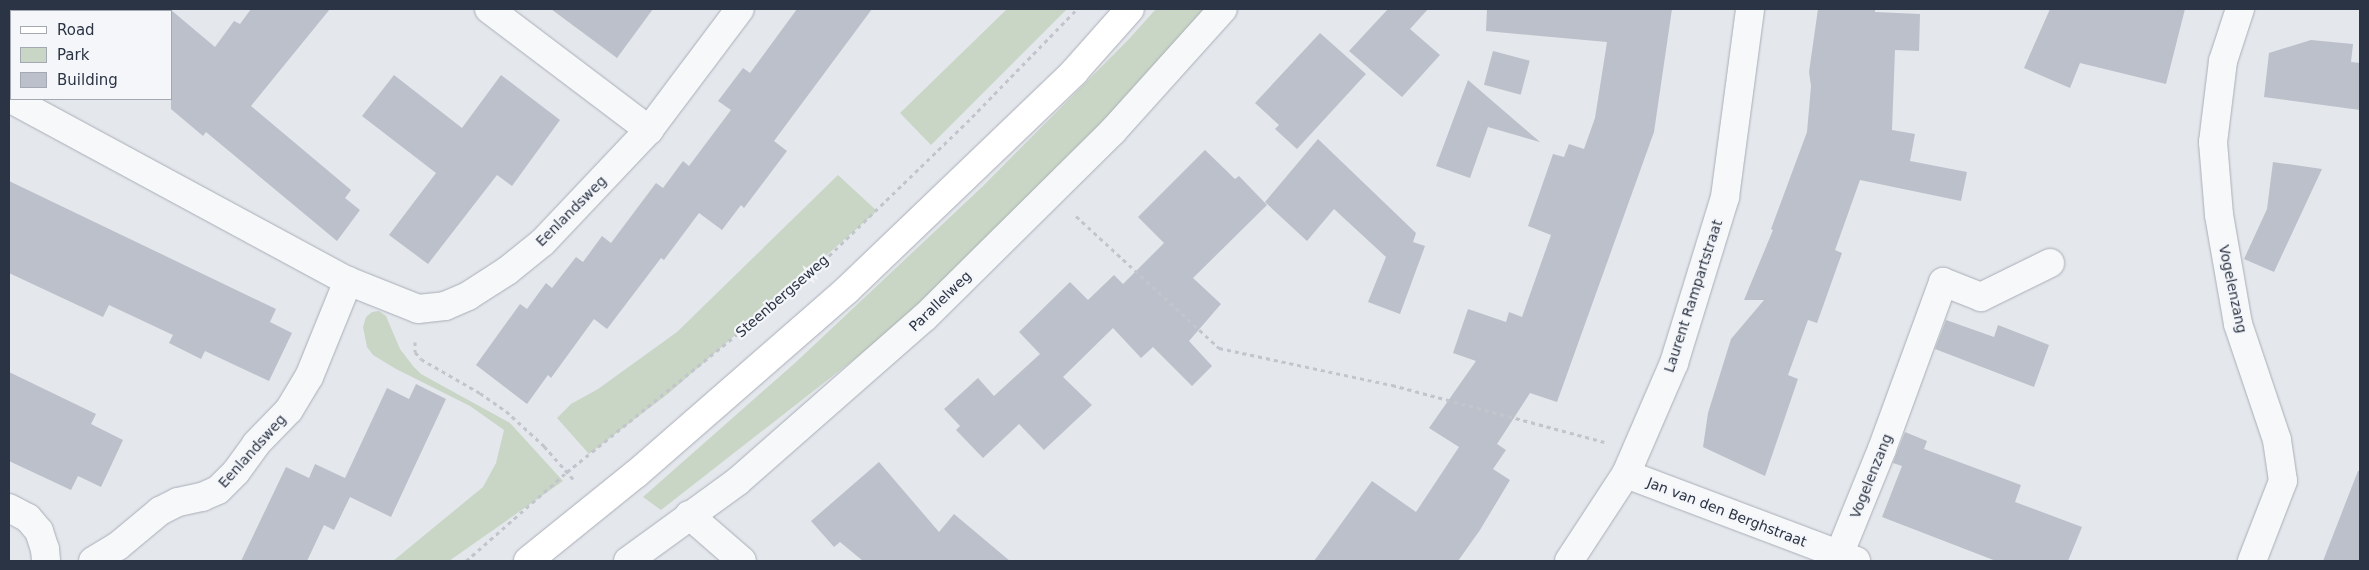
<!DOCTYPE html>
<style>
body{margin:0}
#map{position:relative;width:2369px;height:570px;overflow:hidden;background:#e4e7ec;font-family:"DejaVu Sans",sans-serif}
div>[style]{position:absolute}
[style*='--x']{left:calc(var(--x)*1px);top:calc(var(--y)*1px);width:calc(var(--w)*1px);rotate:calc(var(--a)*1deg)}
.green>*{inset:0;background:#c9d6c5}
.building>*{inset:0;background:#bbc0ca;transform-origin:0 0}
.path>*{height:3px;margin-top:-1.5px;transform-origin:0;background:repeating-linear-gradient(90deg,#c2c5cb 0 4px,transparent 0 8px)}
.roads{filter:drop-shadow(0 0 1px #a9aeb7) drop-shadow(0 0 1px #a9aeb7)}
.minor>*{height:28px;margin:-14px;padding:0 14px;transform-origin:14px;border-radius:14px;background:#f7f8fa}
.major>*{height:28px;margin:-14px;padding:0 14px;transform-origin:14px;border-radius:14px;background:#fff}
span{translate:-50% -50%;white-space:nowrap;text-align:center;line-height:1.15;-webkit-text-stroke:4.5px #f4f6f9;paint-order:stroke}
.street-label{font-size:14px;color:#2b3445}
.frame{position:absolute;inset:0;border:10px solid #2b3445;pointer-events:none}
.legend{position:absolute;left:10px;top:10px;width:162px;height:90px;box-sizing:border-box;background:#f4f6f9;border:1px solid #a4a8b1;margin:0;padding:6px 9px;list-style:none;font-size:15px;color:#2b3445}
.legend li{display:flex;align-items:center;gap:10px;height:25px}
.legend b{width:25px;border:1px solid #a4a8b1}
</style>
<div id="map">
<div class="green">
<i style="clip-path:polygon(1007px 9px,1067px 9px,931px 145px,900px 113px)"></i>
<i style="clip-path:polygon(1156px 9px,1215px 9px,970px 265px,880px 339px,661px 510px,643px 497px,795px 363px,983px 186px,1128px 40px)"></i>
<i style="clip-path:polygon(838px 175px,877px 211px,669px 393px,589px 454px,557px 418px,571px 404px,598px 389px,677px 332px)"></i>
<i style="clip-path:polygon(379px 311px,386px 316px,400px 349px,413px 366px,421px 374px,510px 423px,563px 481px,449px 561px,393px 561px,483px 487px,496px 463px,504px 430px,470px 406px,396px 369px,373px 355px,367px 347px,363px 327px,366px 317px,372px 312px)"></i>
</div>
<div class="building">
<i style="clip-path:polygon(251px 9px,330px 9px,251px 106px,351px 190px,345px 198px,360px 210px,337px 241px,206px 132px,203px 136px,171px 109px,171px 10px,215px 47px,234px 21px,240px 24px)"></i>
<i style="clip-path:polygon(551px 9px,653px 9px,617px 58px)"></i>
<i style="clip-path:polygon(797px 9px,872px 9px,774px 141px,787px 151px,744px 208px,741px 205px,722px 230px,699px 213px,664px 260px,661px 258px,607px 329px,594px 319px,551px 378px,548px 375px,527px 404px,476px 365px,520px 304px,527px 309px,546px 283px,552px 288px,576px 257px,583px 262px,602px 236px,611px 243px,656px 183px,663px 188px,683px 161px,689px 166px,731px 110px,718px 101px,743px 68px,750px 73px)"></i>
<i style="clip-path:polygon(1388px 9px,1428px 9px,1410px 29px,1440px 55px,1402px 97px,1349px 51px)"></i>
<i style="clip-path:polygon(1487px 9px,1672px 9px,1654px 132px,1557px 402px,1530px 393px,1497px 444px,1506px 450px,1493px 469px,1510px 480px,1480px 530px,1458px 561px,1314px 561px,1372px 481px,1416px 512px,1459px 447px,1429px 428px,1476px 361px,1453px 353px,1468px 309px,1506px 322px,1509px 312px,1522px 317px,1551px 235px,1528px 226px,1553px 154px,1564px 157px,1569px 144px,1584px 149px,1595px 118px,1607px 42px,1486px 31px)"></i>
<i style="clip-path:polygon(1818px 9px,1875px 9px,1875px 12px,1920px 14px,1919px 51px,1895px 50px,1892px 130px,1915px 134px,1910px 161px,1967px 172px,1961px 201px,1860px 180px,1835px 250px,1842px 253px,1817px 323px,1808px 320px,1788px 375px,1798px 379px,1765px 476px,1703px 447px,1708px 413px,1731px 339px,1764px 300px,1744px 300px,1773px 230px,1771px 229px,1807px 132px,1811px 86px,1809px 72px)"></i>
<i style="clip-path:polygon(2050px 9px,2185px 9px,2166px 84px,2080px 63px,2070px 88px,2024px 68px)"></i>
<i style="clip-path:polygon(1320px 33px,1366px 74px,1297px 149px,1275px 129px,1279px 125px,1255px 103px)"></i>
<i style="clip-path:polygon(2311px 40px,2353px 44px,2351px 62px,2360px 63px,2360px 110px,2264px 97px,2269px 53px)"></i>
<i style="left:1493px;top:51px;width:38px;height:35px;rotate:15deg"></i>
<i style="clip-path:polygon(394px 75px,462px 128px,501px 75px,560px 120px,512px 186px,497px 175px,428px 264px,389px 235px,436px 173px,362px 116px)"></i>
<i style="clip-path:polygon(1468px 80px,1540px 142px,1488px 127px,1470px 178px,1436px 166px)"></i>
<i style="clip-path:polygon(1318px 139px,1416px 233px,1413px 242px,1425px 246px,1400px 314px,1368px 302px,1386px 257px,1334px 209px,1307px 241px,1265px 202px)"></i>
<i style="clip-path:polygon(1205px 150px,1235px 179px,1239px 176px,1267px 205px,1193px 278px,1221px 304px,1189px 341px,1212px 366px,1192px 386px,1153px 347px,1141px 358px,1113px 328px,1063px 377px,1092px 405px,1044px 450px,1019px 424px,983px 458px,956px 430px,960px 426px,944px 409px,978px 378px,994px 396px,1040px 354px,1019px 332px,1070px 282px,1088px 300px,1114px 275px,1123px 284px,1164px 243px,1138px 217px)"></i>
<i style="clip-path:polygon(2273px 162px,2322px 169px,2274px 272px,2244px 259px,2267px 209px)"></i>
<i style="clip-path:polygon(9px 181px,276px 309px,270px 322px,292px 333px,269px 381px,205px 351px,201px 359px,169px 343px,173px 335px,109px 305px,103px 317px,9px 273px)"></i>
<i style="clip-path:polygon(1946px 320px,1994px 337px,1998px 325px,2049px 345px,2034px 387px,1935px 349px)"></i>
<i style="clip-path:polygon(9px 372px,96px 414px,91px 424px,123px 440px,101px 487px,78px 476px,71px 490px,9px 461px)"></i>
<i style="clip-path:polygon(416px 384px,446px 399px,391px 517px,350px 497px,334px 530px,324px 525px,307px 561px,241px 561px,286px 467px,309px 478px,315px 464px,345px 478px,387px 388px,409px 399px)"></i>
<i style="clip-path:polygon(1905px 432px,1927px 441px,1924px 449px,2021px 485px,2015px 502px,2082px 527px,2068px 561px,1996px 561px,1882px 517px,1902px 466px,1893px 463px)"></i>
<i style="clip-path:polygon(879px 462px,939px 532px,954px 514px,1010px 561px,863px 561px,840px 542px,834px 547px,811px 521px)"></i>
<i style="clip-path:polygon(2358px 471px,2360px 471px,2360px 561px,2323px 561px)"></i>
</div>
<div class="path">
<i style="--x:1076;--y:216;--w:195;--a:42.7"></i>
<i style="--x:1219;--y:348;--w:177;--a:12.1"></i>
<i style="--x:1392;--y:385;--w:220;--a:15"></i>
<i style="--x:806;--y:278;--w:231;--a:-44.1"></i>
<i style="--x:972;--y:117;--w:151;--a:-45.8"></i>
<i style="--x:415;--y:342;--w:10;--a:90"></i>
<i style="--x:415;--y:352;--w:9;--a:49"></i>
<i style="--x:421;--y:359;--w:68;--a:30"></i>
<i style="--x:480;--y:393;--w:32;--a:35"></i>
<i style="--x:506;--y:411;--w:52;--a:42.6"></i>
<i style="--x:544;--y:446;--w:45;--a:48.6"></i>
<i style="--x:466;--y:561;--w:135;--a:-41.4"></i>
<i style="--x:567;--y:472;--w:284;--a:-39"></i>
</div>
<div class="roads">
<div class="minor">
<i style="--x:489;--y:9;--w:201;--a:37.1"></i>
<i style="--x:2240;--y:9;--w:55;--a:108.1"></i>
<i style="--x:2223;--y:61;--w:82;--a:97"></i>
<i style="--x:2213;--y:142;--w:73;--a:85.3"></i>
<i style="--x:2219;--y:215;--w:111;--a:80.1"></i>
<i style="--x:2238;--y:324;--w:122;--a:71.4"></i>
<i style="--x:2277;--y:440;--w:41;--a:81.7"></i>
<i style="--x:2283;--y:481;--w:86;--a:111.2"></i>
<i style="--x:63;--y:11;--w:3;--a:-45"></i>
<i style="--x:9;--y:77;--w:4;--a:-56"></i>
<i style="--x:9;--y:98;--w:385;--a:28.4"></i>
<i style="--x:348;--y:281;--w:75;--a:21.8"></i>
<i style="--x:418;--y:309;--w:27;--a:-6"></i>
<i style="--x:445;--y:306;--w:25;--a:-23"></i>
<i style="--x:468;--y:296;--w:46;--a:-32.7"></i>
<i style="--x:507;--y:271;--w:46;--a:-38.9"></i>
<i style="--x:543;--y:242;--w:154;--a:-46.6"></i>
<i style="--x:649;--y:130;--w:151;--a:-53.1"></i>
<i style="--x:1626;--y:474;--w:246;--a:20.7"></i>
<i style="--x:9;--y:508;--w:21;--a:28"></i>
<i style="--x:28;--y:518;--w:17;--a:50"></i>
<i style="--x:39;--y:531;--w:19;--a:72"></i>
<i style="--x:45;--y:549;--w:12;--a:85"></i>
<i style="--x:689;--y:515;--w:70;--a:41"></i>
<i style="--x:1839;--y:555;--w:114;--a:-67.9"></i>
<i style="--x:1882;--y:449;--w:178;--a:-69.9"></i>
<i style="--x:1943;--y:282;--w:41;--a:21.5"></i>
<i style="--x:1981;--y:297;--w:77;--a:-26.2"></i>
<i style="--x:93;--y:561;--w:29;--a:-31"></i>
<i style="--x:118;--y:546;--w:55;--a:-39.8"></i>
<i style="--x:160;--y:511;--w:20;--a:-27"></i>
<i style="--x:178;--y:502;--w:25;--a:-12"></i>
<i style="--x:202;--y:497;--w:17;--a:-24"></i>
<i style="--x:218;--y:490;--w:25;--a:-45"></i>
<i style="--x:236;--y:472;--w:34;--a:-54"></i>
<i style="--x:256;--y:444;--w:47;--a:-45.9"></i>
<i style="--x:289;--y:410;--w:39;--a:-59"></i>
<i style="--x:309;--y:377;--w:104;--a:-67.9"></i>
<i style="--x:628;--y:561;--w:136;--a:-36"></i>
<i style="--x:738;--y:481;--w:249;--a:-41.3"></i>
<i style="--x:925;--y:317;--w:264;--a:-44.7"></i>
<i style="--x:1113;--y:131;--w:164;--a:-48"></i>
<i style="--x:1569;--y:561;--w:104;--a:-56.8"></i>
<i style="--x:1626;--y:474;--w:121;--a:-66.6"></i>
<i style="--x:1674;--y:363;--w:174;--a:-72.9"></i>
<i style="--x:1725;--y:197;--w:190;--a:-82.4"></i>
</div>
<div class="major">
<i style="--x:528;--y:561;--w:139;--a:-38.9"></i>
<i style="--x:636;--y:474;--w:280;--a:-41.1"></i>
<i style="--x:847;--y:290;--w:315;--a:-43.8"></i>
<i style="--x:1074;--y:72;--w:84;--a:-48.4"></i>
</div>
</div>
<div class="street-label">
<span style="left:571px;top:211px;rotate:-45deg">Eenlandsweg</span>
<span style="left:2233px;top:289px;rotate:78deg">Vogelenzang</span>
<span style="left:782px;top:296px;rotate:-41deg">Steenbergseweg</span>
<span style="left:1693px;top:296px;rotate:-72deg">Laurent Rampartstraat</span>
<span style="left:940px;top:301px;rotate:-44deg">Parallelweg</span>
<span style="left:252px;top:451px;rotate:-48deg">Eenlandsweg</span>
<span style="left:1871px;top:476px;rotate:-68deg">Vogelenzang</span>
<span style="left:1727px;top:512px;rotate:21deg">Jan van den Berghstraat</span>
</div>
<div class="frame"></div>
<ul class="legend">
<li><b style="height:6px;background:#fff"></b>Road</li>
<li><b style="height:14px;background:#c9d6c5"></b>Park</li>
<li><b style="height:14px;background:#bbc0ca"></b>Building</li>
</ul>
</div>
